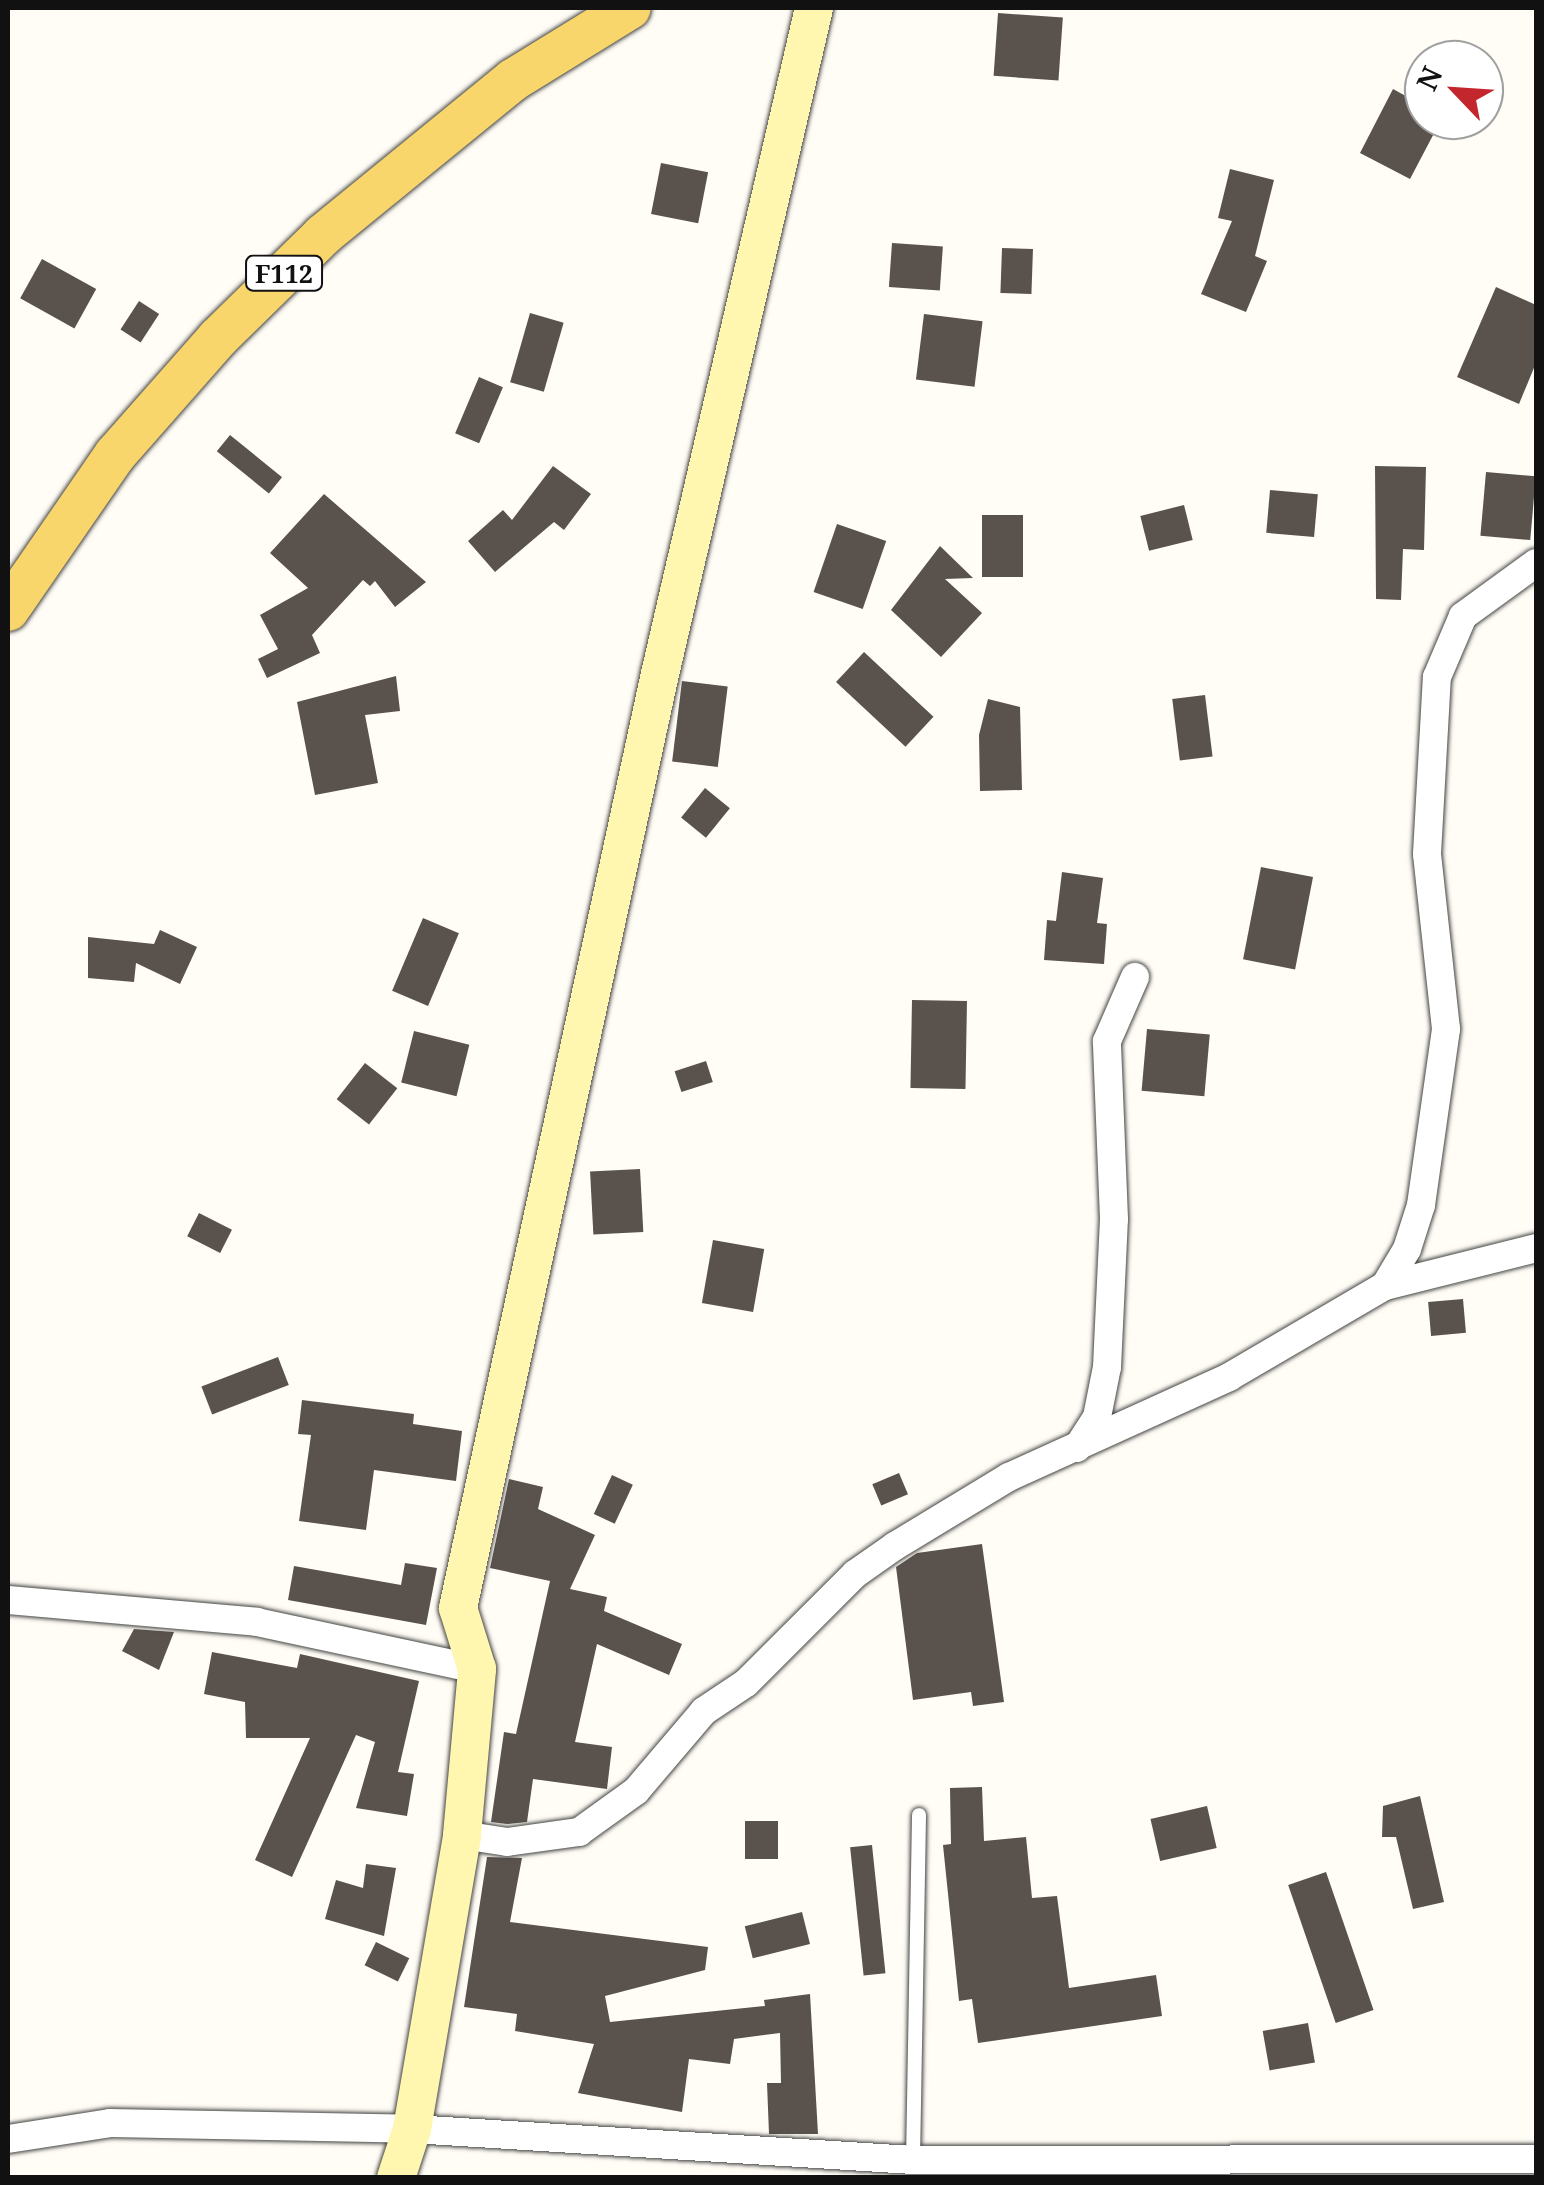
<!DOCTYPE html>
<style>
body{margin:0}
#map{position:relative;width:1544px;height:2185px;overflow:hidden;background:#fffdf5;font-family:"Noto Serif",serif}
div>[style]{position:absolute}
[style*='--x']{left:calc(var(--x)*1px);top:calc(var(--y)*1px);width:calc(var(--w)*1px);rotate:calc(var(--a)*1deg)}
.building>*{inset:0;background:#5a524d;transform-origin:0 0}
.roads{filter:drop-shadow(0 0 2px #444) drop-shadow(0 0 2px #444)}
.lane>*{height:14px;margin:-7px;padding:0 7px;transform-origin:7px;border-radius:7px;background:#fff}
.street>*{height:28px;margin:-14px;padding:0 14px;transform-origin:14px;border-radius:14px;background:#fff}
.secondary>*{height:38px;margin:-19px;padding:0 19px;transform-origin:19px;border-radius:19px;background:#fff6b0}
.primary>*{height:42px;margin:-21px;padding:0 21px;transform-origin:21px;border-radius:21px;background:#f9d66b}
span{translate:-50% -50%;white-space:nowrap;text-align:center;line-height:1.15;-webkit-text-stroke:10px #fff;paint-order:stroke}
.shield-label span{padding:2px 8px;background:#fff;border:2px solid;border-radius:8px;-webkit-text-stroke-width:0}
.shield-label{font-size:25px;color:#111;font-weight:700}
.frame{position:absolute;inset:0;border:10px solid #111;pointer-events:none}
.north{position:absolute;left:1404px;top:40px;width:100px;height:100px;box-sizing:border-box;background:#fff;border:2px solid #a0a0a0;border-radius:50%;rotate:295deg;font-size:28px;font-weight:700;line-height:40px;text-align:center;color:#111}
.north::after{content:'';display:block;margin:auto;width:35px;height:45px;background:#c4262e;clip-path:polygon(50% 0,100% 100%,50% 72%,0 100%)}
</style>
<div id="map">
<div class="building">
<i style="left:998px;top:13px;width:65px;height:63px;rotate:4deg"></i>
<i style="clip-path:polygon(1393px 89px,1424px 106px,1424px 120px,1441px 120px,1410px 179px,1360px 153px)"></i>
<i style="left:661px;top:163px;width:48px;height:52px;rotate:11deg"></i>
<i style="clip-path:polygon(1230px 169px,1274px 180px,1255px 256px,1267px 261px,1246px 312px,1201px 294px,1232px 221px,1218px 218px)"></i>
<i style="left:892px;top:243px;width:51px;height:44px;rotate:4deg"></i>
<i style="left:1002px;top:248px;width:31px;height:45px;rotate:2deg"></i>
<i style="left:42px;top:259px;width:62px;height:45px;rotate:29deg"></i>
<i style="clip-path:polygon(1496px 287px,1536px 305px,1536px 363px,1519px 404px,1457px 377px)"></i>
<i style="left:139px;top:301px;width:24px;height:34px;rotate:33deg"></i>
<i style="left:530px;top:313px;width:35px;height:72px;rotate:16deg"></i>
<i style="left:924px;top:314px;width:59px;height:66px;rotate:7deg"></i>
<i style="left:479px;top:377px;width:26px;height:61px;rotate:23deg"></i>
<i style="left:230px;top:435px;width:67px;height:21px;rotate:39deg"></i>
<i style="clip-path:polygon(553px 466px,591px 494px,564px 530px,554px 522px,495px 572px,468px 541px,503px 510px,512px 520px)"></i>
<i style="clip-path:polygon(1375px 466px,1426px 467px,1424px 550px,1403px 549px,1401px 600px,1376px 599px)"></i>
<i style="left:1486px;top:472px;width:50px;height:64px;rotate:5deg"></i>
<i style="left:1270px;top:490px;width:48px;height:43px;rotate:5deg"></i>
<i style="clip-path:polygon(324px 494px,426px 582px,395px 607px,375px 581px,370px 586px,363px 580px,312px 635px,320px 653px,267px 678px,258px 659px,278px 649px,260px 615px,308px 588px,270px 553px)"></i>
<i style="left:1184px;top:505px;width:36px;height:45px;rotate:76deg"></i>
<i style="left:1023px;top:515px;width:62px;height:41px;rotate:90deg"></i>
<i style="left:837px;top:524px;width:52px;height:72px;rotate:19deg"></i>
<i style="clip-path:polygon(940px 546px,973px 578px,945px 579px,982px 613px,941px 657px,891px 610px)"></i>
<i style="left:864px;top:652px;width:95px;height:41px;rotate:43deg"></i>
<i style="clip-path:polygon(396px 676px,400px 711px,365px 715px,378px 783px,315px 795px,297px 702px)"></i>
<i style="left:682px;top:681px;width:46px;height:81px;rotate:7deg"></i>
<i style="left:1205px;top:695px;width:62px;height:33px;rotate:83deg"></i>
<i style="clip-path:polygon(988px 699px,1020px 707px,1022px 790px,980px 791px,979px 735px)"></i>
<i style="left:705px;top:788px;width:32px;height:38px;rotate:39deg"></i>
<i style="left:1261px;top:867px;width:53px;height:94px;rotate:11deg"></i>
<i style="clip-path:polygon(1062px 872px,1103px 878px,1097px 923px,1107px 924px,1104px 964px,1044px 960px,1047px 920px,1056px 921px)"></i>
<i style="left:423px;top:918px;width:39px;height:79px;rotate:23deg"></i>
<i style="clip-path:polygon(160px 930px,197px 947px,180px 984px,136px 963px,134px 982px,88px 978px,88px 937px,154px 944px)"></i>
<i style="left:912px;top:1000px;width:55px;height:88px;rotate:1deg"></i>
<i style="left:1147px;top:1029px;width:63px;height:62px;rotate:5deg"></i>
<i style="left:414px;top:1031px;width:57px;height:53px;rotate:14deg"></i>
<i style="left:706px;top:1061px;width:22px;height:33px;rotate:72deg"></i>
<i style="left:365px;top:1063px;width:41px;height:46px;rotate:38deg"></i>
<i style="left:640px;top:1169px;width:63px;height:50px;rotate:87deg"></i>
<i style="left:199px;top:1213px;width:37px;height:26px;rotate:27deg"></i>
<i style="left:713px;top:1240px;width:52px;height:64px;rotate:10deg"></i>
<i style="left:1463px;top:1299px;width:34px;height:35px;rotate:85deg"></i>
<i style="left:278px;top:1357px;width:30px;height:82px;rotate:69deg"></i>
<i style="clip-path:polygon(302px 1400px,414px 1414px,413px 1424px,462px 1431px,456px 1481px,374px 1470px,366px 1530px,299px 1521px,311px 1435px,298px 1434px)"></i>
<i style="left:899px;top:1473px;width:23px;height:29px;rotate:67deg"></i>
<i style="left:612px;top:1475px;width:23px;height:43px;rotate:25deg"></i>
<i style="clip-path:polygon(509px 1479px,543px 1487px,538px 1509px,595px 1535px,570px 1589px,607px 1597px,604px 1611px,682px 1644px,669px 1675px,597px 1644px,575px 1742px,612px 1747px,607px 1789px,533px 1779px,527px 1822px,507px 1824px,491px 1822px,504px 1732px,516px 1734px,550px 1581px,490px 1568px)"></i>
<i style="clip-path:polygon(982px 1544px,1004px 1702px,973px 1706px,971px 1692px,913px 1700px,896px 1567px,917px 1553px)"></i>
<i style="clip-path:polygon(405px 1563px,437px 1568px,426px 1625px,288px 1600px,294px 1566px,401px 1585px)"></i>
<i style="clip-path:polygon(134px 1629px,174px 1632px,159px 1670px,122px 1651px)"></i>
<i style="clip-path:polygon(212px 1652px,297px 1668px,300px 1654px,419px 1681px,398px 1772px,414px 1774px,407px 1816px,356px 1808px,375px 1742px,356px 1735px,292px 1877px,255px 1860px,310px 1738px,246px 1738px,245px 1702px,204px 1694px)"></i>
<i style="clip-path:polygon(982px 1787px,984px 1841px,1026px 1837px,1032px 1898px,1057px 1896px,1069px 1988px,1156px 1975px,1162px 2016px,978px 2043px,972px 1999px,959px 2001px,943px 1845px,951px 1844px,950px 1788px)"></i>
<i style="clip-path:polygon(1420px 1796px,1444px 1902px,1413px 1909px,1396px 1837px,1382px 1837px,1383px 1806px)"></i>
<i style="left:1207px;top:1806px;width:43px;height:58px;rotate:77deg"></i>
<i style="left:745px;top:1821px;width:33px;height:38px"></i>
<i style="left:872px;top:1845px;width:129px;height:22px;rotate:84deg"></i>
<i style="clip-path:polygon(487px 1857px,522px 1858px,510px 1922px,708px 1947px,705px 1970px,605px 1996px,610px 2022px,765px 2006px,764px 2000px,810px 1994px,818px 2134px,769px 2134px,767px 2083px,781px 2083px,780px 2033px,734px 2039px,730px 2064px,689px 2059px,682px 2112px,578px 2093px,594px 2044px,515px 2031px,517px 2014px,464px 2007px)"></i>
<i style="clip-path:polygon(366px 1864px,396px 1868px,384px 1936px,325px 1919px,336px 1880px,363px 1888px)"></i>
<i style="left:1326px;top:1872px;width:146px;height:40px;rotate:71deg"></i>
<i style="left:802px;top:1912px;width:33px;height:59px;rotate:76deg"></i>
<i style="left:376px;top:1942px;width:37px;height:26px;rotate:26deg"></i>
<i style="left:1308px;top:2023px;width:40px;height:46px;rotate:80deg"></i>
</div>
<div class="roads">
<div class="lane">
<i style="--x:913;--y:2160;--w:345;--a:-89"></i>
</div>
<div class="street">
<i style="--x:1385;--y:1286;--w:156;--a:-14.1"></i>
<i style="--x:1077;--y:1448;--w:37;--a:-57"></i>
<i style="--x:1097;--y:1417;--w:51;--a:-78.7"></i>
<i style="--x:1107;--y:1367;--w:148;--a:-87.3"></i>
<i style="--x:1114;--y:1219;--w:178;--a:-92.3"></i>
<i style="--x:1107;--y:1041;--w:70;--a:-66.4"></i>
<i style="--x:8;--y:1600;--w:250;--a:5"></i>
<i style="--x:257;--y:1622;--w:225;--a:12.1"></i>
<i style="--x:462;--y:1835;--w:46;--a:8.8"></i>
<i style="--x:507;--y:1842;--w:73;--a:-7.9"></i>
<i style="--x:579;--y:1832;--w:70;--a:-35.7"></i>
<i style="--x:636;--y:1791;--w:105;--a:-49.6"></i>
<i style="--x:704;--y:1711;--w:50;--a:-33.7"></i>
<i style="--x:746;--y:1683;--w:154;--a:-45"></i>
<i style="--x:855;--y:1574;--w:49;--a:-35"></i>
<i style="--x:895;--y:1546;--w:133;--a:-31.2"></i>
<i style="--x:1009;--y:1477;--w:242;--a:-24.4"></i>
<i style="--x:1229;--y:1377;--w:181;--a:-30.3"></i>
<i style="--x:1385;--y:1286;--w:43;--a:-59.3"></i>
<i style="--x:1407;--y:1249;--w:46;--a:-72.3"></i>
<i style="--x:1421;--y:1205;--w:178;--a:-81.9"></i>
<i style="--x:1446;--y:1029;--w:176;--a:-96.2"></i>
<i style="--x:1427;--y:854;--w:177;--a:-86.8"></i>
<i style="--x:1437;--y:677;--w:66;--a:-66.9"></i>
<i style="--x:1463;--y:616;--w:90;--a:-36"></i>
<i style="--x:8;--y:2139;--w:103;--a:-8.9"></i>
<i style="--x:110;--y:2123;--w:302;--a:1.1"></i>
<i style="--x:412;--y:2129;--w:502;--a:3.54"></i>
<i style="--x:913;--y:2160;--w:623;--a:-0.09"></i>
</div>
<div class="secondary">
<i style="--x:396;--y:2178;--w:52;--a:-71.9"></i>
<i style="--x:412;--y:2129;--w:298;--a:-80.3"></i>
<i style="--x:462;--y:1835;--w:167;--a:-84.8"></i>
<i style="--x:477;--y:1669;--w:64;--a:-107.3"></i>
<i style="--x:458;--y:1608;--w:956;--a:-77.8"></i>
<i style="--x:660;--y:674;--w:684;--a:-76.98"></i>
</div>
<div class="primary">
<i style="--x:8;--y:610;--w:188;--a:-55.4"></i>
<i style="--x:115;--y:455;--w:156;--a:-48.6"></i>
<i style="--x:218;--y:338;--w:147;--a:-44.4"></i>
<i style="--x:323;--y:235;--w:245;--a:-39.2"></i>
<i style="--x:513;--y:80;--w:137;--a:-31.6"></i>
</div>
</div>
<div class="shield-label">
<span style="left:284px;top:273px">F112</span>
</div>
<div class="frame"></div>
<div class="north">N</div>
</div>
